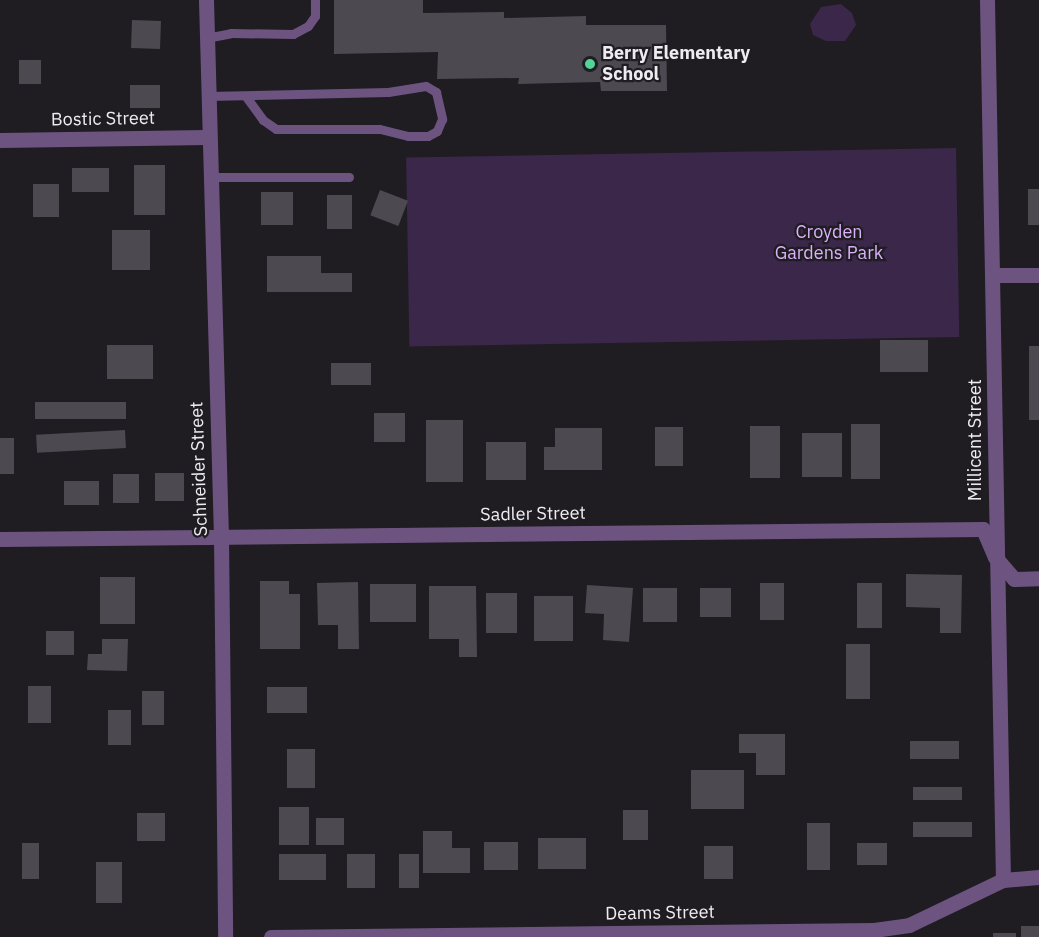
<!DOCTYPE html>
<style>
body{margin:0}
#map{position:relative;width:1039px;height:937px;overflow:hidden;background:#1f1c22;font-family:"IBM Plex Sans",sans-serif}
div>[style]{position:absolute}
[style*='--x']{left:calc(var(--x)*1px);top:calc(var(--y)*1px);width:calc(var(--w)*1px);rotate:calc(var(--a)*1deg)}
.green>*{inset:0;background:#3a2749;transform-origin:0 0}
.building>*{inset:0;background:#4d4951;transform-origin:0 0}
.service>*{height:9px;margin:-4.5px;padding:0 4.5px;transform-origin:4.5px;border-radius:4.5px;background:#6d5480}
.minor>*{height:15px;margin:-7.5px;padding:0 7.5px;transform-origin:7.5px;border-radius:7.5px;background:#6d5480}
.dots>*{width:16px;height:16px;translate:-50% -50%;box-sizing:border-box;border:3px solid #1f1c22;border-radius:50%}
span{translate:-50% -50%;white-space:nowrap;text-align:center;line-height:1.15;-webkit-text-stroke:4.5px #1f1c22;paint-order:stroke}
.poi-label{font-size:18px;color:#efecf1;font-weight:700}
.left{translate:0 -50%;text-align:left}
.street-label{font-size:18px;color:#efecf1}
.park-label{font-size:18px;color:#dab1fa}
</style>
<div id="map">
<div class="green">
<i style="clip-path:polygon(841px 4px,852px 13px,856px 25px,845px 41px,826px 41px,813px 35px,810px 24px,821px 7px)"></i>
<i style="left:956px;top:148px;width:189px;height:550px;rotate:89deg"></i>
</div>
<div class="building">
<i style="clip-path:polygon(334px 0,423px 0,423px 13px,504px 12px,504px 18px,586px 16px,586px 25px,666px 25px,667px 91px,601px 91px,600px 82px,518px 84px,519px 78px,437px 79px,438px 52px,334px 54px)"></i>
<i style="left:132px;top:20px;width:29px;height:28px;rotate:2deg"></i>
<i style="left:19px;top:60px;width:22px;height:24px"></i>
<i style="left:130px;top:85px;width:30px;height:23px"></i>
<i style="left:134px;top:165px;width:31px;height:50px"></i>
<i style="left:72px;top:168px;width:37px;height:24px"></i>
<i style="left:33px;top:184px;width:26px;height:33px"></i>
<i style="left:1028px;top:189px;width:11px;height:36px"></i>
<i style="left:380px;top:190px;width:30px;height:27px;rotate:21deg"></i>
<i style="left:261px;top:192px;width:32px;height:33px"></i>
<i style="left:327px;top:195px;width:25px;height:34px"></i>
<i style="left:112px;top:230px;width:38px;height:40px"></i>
<i style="clip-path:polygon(267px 256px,321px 256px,321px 273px,352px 273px,352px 292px,267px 292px)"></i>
<i style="left:880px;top:340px;width:48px;height:32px"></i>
<i style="left:107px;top:345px;width:46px;height:34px"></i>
<i style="left:1039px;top:346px;width:74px;height:10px;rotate:90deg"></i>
<i style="left:331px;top:363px;width:40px;height:22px"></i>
<i style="left:126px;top:402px;width:17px;height:91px;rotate:90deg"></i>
<i style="left:374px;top:413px;width:31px;height:29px"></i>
<i style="left:426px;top:420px;width:37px;height:62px"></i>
<i style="left:851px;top:424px;width:29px;height:55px"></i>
<i style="left:750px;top:426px;width:30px;height:52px"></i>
<i style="left:655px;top:427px;width:28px;height:39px"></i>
<i style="clip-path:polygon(555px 428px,602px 428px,602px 470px,544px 470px,544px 447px,555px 447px)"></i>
<i style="left:125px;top:430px;width:18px;height:89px;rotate:87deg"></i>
<i style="left:802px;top:433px;width:40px;height:44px"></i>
<i style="left:0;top:438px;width:14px;height:36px"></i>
<i style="left:486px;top:442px;width:40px;height:38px"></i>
<i style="left:155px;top:473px;width:29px;height:28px"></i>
<i style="left:113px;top:474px;width:26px;height:29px"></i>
<i style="left:64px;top:481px;width:35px;height:24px"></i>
<i style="clip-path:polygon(906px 574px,962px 575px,961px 633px,940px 633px,940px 608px,906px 607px)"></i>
<i style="left:100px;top:577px;width:35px;height:47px"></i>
<i style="clip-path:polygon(260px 581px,289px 581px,289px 594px,300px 594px,300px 649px,260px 649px)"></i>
<i style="clip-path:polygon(358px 582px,359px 649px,338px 649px,338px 625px,318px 625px,317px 583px)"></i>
<i style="left:760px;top:583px;width:24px;height:37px"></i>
<i style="left:857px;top:583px;width:25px;height:45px"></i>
<i style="left:370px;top:584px;width:46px;height:38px"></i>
<i style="clip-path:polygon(587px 585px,633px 588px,629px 642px,603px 640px,604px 614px,585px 613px)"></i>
<i style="clip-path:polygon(429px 586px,476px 586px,477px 657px,459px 657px,459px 639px,429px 639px)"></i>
<i style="left:643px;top:588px;width:34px;height:34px"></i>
<i style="left:700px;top:588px;width:31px;height:29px"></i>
<i style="left:486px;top:593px;width:31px;height:40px"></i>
<i style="left:534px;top:596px;width:39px;height:45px"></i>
<i style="left:46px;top:631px;width:28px;height:24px"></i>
<i style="clip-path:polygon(102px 639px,128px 639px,127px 671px,87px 670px,88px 654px,102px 654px)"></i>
<i style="left:846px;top:644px;width:24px;height:55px"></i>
<i style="left:28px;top:686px;width:23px;height:37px"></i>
<i style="left:267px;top:687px;width:40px;height:26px"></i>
<i style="left:142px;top:691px;width:22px;height:34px"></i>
<i style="left:108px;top:710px;width:23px;height:35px"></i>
<i style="clip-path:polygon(739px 734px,785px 734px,785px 775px,756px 775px,756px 753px,739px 753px)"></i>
<i style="left:910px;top:741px;width:49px;height:18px"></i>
<i style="left:287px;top:749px;width:28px;height:39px"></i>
<i style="left:691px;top:770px;width:53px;height:39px"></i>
<i style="left:913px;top:787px;width:49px;height:13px"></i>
<i style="left:279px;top:807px;width:30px;height:38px"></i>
<i style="left:623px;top:810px;width:25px;height:30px"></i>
<i style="left:137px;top:813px;width:28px;height:28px"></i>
<i style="left:316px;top:818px;width:28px;height:27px"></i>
<i style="left:913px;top:822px;width:59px;height:15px"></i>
<i style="left:807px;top:823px;width:23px;height:47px"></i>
<i style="clip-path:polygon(423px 831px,452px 831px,452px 848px,470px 848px,470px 873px,423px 873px)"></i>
<i style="left:538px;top:838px;width:48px;height:31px"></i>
<i style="left:484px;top:842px;width:34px;height:28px"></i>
<i style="left:22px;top:843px;width:17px;height:36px"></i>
<i style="left:857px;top:843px;width:30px;height:22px"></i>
<i style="left:704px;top:846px;width:29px;height:33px"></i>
<i style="left:279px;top:854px;width:47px;height:26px"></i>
<i style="left:347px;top:854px;width:28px;height:34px"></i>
<i style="left:399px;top:854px;width:20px;height:34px"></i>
<i style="left:96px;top:862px;width:26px;height:41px"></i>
<i style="left:1021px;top:926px;width:18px;height:11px"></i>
<i style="left:993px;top:933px;width:23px;height:4px"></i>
</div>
<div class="service">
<i style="--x:206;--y:38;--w:25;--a:-11"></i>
<i style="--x:231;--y:33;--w:62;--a:0.9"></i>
<i style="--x:293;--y:34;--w:17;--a:-28"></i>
<i style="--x:308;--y:26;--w:12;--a:-55"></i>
<i style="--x:315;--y:16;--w:16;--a:-90"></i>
<i style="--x:207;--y:96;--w:181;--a:-1.3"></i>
<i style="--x:388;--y:92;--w:38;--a:-9"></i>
<i style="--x:426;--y:86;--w:12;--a:31"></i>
<i style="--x:436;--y:92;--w:28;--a:77"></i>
<i style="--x:442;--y:119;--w:13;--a:113"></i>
<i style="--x:437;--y:131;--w:10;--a:151"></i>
<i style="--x:428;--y:136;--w:20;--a:180"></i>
<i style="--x:408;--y:136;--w:30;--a:-166"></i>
<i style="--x:379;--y:129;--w:103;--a:180"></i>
<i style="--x:276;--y:129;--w:16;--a:-145"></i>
<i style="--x:263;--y:120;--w:29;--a:-126"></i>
<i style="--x:209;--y:177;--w:140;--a:0"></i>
</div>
<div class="minor">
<i style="--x:206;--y:0;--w:537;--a:88.4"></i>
<i style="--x:221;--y:537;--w:400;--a:89.4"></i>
<i style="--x:987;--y:0;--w:880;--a:88.96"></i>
<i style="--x:0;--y:140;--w:207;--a:-0.8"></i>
<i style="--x:994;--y:275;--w:45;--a:0"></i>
<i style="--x:0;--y:539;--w:983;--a:-0.58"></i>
<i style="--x:983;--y:529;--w:30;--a:67"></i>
<i style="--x:995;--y:557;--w:29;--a:49"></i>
<i style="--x:1014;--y:579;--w:25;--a:-2"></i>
<i style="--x:271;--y:937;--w:603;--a:-0.67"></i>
<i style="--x:874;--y:930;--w:35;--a:-8"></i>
<i style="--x:909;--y:925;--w:104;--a:-25.6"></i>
<i style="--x:1003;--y:880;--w:36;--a:-5"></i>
</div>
<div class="dots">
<i style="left:590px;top:64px;background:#52d397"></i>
</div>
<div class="poi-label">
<span class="left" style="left:602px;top:64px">Berry Elementary<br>School</span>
</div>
<div class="street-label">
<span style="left:103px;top:119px;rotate:-1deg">Bostic Street</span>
<span style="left:975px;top:440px;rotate:-90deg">Millicent Street</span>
<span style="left:199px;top:469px;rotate:-92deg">Schneider Street</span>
<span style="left:533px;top:514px;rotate:-1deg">Sadler Street</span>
<span style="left:660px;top:913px;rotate:-1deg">Deams Street</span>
</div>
<div class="park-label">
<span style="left:829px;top:243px">Croyden<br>Gardens Park</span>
</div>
</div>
